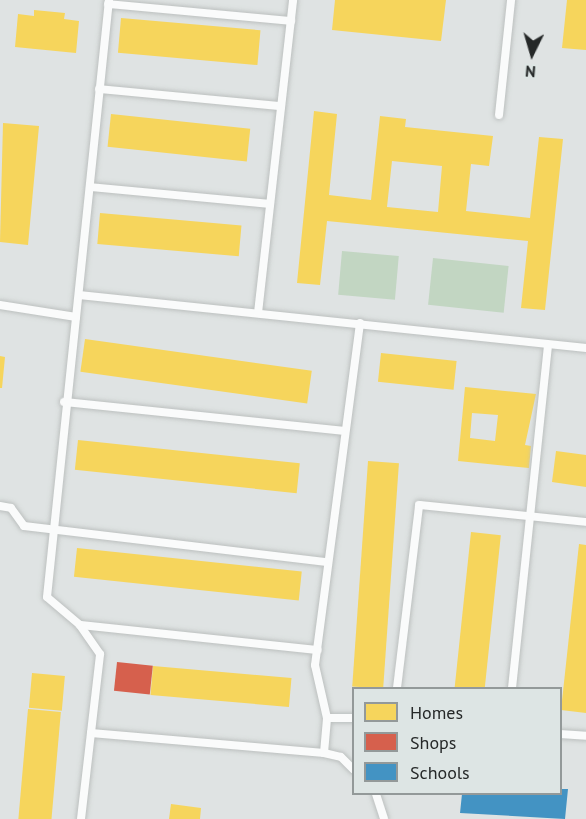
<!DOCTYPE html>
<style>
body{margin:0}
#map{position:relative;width:586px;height:819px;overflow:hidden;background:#dfe3e3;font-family:"PT Sans",sans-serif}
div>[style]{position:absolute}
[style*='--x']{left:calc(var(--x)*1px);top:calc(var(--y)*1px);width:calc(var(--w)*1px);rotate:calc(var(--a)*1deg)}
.green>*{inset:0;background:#c2d6c2;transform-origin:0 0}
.homes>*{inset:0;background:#f6d55c;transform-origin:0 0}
.shops>*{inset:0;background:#d6604d;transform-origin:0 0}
.schools>*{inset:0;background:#4393c3}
.roads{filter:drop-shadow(0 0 2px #bcc0bf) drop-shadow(0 0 2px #bcc0bf)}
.lane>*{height:8px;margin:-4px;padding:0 4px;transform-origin:4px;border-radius:4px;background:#fafbfb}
span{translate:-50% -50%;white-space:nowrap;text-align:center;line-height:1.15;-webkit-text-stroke:6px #dde5e4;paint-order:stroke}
.legend{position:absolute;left:352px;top:687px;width:210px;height:108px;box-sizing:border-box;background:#dde5e4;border:2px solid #939999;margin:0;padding:8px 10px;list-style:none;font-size:18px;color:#252828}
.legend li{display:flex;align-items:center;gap:12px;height:30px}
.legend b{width:30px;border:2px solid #939999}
.north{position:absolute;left:502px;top:24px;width:60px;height:60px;-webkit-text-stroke:4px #dde5e4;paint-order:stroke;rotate:185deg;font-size:16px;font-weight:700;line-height:24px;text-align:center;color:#252828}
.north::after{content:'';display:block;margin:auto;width:21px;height:27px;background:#252828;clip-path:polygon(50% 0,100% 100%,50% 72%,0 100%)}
</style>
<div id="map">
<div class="green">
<i style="left:342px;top:251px;width:57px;height:44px;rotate:5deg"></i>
<i style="left:433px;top:258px;width:76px;height:47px;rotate:6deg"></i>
</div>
<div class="homes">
<i style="clip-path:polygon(335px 0,446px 0,441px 41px,332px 30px)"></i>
<i style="clip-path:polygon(567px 0,586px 0,586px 50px,562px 48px)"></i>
<i style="clip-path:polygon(34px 10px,65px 13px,64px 19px,79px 21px,76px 53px,15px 47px,18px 14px,34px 16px)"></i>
<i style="left:121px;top:18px;width:140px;height:35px;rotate:5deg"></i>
<i style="clip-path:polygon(evenodd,314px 111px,337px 114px,329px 195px,371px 200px,380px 116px,406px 119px,405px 127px,493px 136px,489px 166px,471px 164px,466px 211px,530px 218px,539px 137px,563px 139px,545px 310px,521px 308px,528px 241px,327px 221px,320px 285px,297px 283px,314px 111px,392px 161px,442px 166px,438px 212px,387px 207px,392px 161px)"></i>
<i style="left:111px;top:114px;width:140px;height:33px;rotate:6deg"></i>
<i style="clip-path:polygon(3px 123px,39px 126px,28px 245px,0 242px)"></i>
<i style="left:100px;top:213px;width:142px;height:31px;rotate:5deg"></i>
<i style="left:85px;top:339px;width:229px;height:33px;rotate:8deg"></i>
<i style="left:381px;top:353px;width:76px;height:29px;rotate:6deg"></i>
<i style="clip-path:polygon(0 356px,5px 357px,2px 388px,0 388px)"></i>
<i style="clip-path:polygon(evenodd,465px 387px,536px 394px,525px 445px,531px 446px,529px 468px,458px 461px,465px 387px,472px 413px,498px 415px,495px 441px,470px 438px,472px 413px)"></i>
<i style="left:78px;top:440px;width:223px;height:30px;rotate:6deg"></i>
<i style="clip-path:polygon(556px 451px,586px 455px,586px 487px,552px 482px)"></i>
<i style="left:368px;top:461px;width:31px;height:226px;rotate:4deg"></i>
<i style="left:471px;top:532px;width:30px;height:157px;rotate:6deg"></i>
<i style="clip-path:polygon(579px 544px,586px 545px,586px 713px,561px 710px)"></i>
<i style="left:77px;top:548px;width:226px;height:29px;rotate:6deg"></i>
<i style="left:153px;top:666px;width:139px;height:29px;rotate:5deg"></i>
<i style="left:32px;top:673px;width:33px;height:35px;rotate:5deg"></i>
<i style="left:28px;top:709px;width:33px;height:111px;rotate:5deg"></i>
<i style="clip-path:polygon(171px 804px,201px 808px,200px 819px,169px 819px)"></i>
</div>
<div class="shops">
<i style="left:117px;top:662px;width:36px;height:29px;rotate:6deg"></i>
</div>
<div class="schools">
<i style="clip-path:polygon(560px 789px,568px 789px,565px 819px,460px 813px,462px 794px,560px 794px)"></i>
</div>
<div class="roads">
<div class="lane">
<i style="--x:108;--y:4;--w:184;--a:5.3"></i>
<i style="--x:99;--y:89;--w:182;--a:5.4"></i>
<i style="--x:499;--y:115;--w:116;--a:-84"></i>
<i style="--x:90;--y:187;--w:180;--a:5.4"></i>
<i style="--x:79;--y:295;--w:510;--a:5.97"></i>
<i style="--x:0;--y:305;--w:77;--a:9"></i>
<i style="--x:258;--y:313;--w:315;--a:-83.6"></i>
<i style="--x:64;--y:402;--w:281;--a:5.9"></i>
<i style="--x:0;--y:506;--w:11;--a:10"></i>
<i style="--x:11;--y:508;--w:22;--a:54"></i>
<i style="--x:24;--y:526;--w:305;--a:6.8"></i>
<i style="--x:80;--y:625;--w:239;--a:6"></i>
<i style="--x:397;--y:688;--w:184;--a:-83.1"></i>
<i style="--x:419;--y:505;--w:168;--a:5.8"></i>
<i style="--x:512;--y:688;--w:345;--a:-84"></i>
<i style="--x:327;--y:718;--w:27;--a:0"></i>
<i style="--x:91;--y:733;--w:234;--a:4.9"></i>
<i style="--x:324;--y:753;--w:17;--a:13"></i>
<i style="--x:341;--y:757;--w:18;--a:45"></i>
<i style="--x:560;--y:734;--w:26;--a:4"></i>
<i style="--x:324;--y:753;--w:35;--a:-85"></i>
<i style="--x:327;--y:718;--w:54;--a:-102.8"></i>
<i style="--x:315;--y:665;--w:345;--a:-82.5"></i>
<i style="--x:376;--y:794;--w:26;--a:72"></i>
<i style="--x:81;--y:819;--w:166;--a:-83.4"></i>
<i style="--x:100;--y:654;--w:35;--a:-125"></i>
<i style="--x:80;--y:625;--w:43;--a:-139.7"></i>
<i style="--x:47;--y:597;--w:600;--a:-84.07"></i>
</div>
</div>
<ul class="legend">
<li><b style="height:16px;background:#f6d55c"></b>Homes</li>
<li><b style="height:16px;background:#d6604d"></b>Shops</li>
<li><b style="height:16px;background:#4393c3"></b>Schools</li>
</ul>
<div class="north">N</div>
</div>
